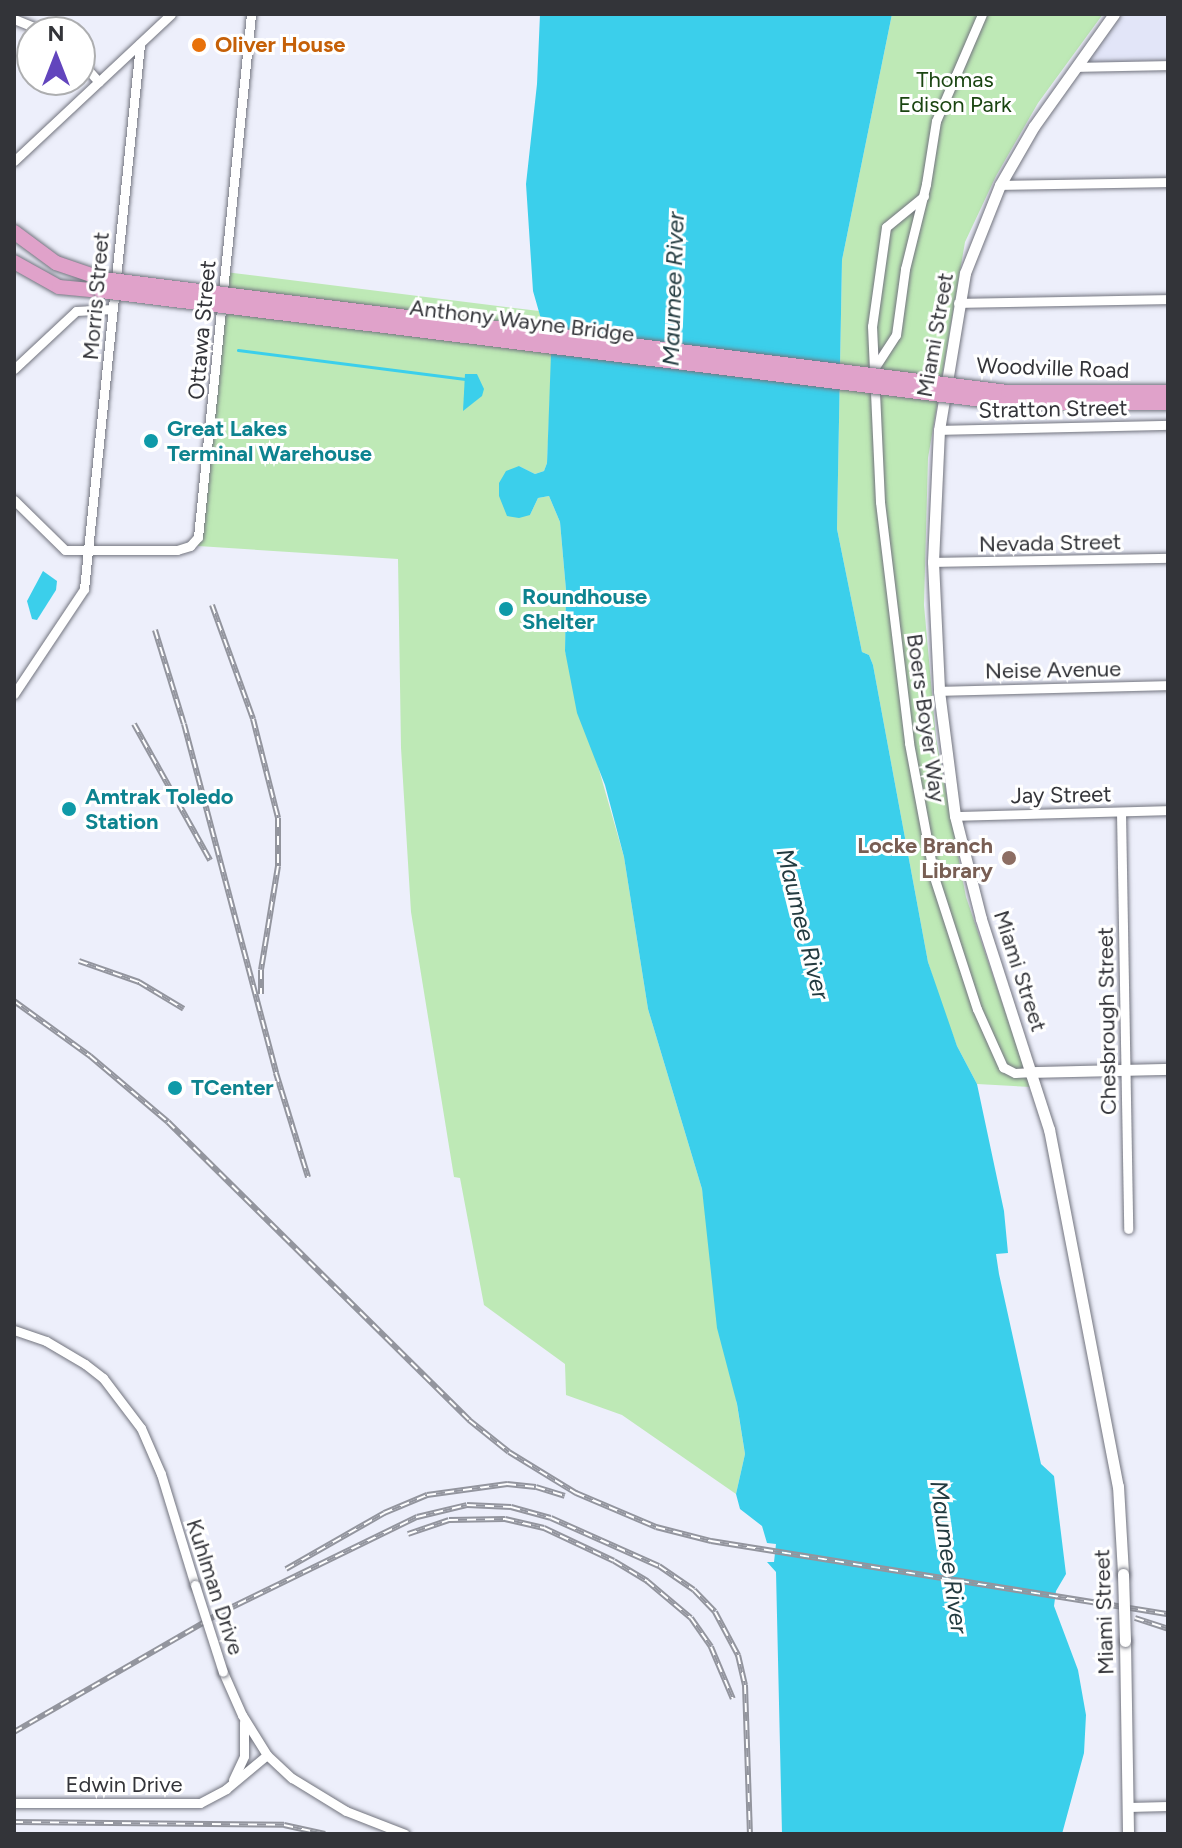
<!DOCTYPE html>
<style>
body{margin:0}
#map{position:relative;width:1182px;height:1848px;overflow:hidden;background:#edeffb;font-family:Figtree,sans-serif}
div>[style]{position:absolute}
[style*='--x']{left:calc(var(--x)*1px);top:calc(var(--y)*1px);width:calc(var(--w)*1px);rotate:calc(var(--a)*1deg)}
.built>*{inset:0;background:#e2e5f8}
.green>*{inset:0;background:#bee9b6}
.water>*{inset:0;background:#3bcfeb}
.stream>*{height:3px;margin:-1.5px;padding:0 1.5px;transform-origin:1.5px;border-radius:1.5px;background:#3bcfeb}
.roads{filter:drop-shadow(0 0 2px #72747e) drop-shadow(0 0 2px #72747e)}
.minor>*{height:9px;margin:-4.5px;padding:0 4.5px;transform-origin:4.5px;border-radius:4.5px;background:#fff}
.tertiary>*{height:11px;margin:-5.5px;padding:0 5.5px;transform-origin:5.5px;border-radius:5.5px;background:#fff}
.primary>*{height:14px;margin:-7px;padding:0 7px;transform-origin:7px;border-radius:7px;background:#e0a2ca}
.rail>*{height:6px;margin-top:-3px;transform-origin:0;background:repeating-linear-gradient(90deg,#fff 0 9px,#93959e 0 18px);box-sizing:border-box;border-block:2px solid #93959e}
.bridges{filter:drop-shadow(0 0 2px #72747e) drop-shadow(0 0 2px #72747e)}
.minor-bridge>*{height:9px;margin:-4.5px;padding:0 4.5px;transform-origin:4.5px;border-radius:4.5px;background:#fff}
.tertiary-bridge>*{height:11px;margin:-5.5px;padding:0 5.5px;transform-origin:5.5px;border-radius:5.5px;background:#fff}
.primary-bridge>*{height:14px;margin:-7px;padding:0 7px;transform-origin:7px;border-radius:7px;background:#e0a2ca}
.dots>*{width:22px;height:22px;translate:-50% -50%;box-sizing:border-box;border:4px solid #fff;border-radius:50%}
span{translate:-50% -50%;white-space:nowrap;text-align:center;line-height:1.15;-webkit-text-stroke:6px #fff;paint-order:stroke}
.food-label{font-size:22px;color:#c56008;font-weight:700}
.left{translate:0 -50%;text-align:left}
.park-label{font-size:22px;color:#1a4511}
.street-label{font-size:22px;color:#333439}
.culture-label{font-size:22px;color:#0d838f;font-weight:700}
.education-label{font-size:22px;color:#785e54;font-weight:700}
.right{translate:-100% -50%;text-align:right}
.water-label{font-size:24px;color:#233b40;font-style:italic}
.frame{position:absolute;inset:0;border:16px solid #333439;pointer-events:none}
.north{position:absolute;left:16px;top:16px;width:80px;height:80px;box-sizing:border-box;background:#fff;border:2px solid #adaeb0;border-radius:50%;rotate:0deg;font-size:22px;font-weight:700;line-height:32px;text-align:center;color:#333439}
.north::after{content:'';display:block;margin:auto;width:28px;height:36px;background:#6245bd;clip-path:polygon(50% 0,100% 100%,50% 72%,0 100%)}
</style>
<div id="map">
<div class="built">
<i style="clip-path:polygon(1123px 14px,1168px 14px,1168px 68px,1082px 68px)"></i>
</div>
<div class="green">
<i style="clip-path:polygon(892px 14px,1103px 14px,1038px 103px,996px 176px,965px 242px,928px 458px,924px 605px,936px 738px,966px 897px,1031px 1087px,977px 1084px,957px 1046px,941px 1004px,928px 962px,873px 665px,869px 655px,862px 652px,837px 529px,842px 260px)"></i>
<i style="clip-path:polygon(225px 272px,539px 311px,552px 354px,547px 463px,544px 471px,535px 474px,519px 466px,530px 515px,538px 498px,549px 496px,560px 522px,566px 590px,565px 651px,624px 857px,648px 1009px,702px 1189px,745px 1454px,736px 1494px,622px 1415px,566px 1395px,565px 1364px,484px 1305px,460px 1178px,454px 1177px,411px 912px,401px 748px,398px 559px,198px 546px)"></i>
</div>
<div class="water">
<i style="clip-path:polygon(540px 14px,892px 14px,842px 260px,837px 529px,862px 652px,869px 655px,873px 665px,928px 962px,957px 1046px,977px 1084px,1004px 1211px,1008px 1253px,996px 1254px,999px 1274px,1041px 1464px,1054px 1476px,1066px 1574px,1056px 1591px,1054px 1606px,1078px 1670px,1086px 1715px,1084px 1753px,1062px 1834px,782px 1834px,776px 1572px,767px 1562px,774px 1562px,776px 1544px,767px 1543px,762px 1526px,740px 1509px,736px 1494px,745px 1454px,737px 1404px,717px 1328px,702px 1189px,648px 1009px,624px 857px,605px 785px,577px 713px,565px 651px,566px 590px,560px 522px,549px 496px,538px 498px,530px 515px,519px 518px,507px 516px,499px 496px,499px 483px,506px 471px,519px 466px,535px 474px,544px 471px,547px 463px,551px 354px,533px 291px,526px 184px,537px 84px)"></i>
<i style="clip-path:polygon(465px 374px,477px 374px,484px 389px,482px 396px,463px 411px)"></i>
<i style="clip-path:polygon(43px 571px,57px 581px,56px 590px,37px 620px,32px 619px,27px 601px)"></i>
</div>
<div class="stream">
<i style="--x:238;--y:350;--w:229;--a:7.3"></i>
</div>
<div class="roads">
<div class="minor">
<i style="--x:14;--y:19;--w:35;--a:22"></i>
<i style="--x:80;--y:61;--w:28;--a:48"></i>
<i style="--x:1076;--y:67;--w:92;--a:-1.2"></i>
<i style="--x:14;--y:161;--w:215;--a:-43.1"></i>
<i style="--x:1000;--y:185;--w:168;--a:-1"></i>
<i style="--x:924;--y:196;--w:49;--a:140.8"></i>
<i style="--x:886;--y:227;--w:100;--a:98"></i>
<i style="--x:872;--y:326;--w:176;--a:87.4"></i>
<i style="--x:880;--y:502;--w:243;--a:83.1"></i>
<i style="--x:909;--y:743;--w:136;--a:79.4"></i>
<i style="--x:934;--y:877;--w:139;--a:72"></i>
<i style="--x:977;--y:1009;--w:64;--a:65.9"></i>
<i style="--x:1003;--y:1067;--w:13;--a:27"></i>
<i style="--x:1015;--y:1073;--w:18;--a:-3"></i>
<i style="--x:958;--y:303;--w:210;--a:-1.1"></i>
<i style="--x:875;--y:367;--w:38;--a:-57"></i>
<i style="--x:896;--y:335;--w:67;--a:-82.2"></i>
<i style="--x:905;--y:269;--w:88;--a:-76.1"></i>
<i style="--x:926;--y:184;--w:64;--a:-81"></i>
<i style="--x:936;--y:121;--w:116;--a:-66.7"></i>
<i style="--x:14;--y:369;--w:85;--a:-43.1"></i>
<i style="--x:76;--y:311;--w:37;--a:-3"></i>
<i style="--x:939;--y:430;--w:229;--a:-1.3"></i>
<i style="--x:14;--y:500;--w:71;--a:44.4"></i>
<i style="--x:65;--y:550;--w:112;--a:0"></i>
<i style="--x:177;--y:550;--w:14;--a:-17"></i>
<i style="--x:190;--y:546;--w:12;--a:-48"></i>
<i style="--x:198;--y:537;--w:526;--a:-84.21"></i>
<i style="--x:933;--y:562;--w:235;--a:-1"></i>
<i style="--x:939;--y:691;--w:229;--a:-1.5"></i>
<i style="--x:14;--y:694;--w:126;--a:-56.3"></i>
<i style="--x:84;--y:589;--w:548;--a:-84.13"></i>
<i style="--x:1121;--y:812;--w:417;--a:89"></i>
<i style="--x:955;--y:816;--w:213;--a:-1.6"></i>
<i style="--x:14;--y:1330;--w:34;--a:19"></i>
<i style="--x:46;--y:1341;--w:45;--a:30.5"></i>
<i style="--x:85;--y:1364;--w:23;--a:38"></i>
<i style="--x:103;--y:1378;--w:63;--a:52.8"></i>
<i style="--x:141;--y:1428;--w:50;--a:66.5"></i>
<i style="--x:161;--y:1474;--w:116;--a:73"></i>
<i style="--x:223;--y:1672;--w:47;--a:66.2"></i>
<i style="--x:242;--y:1715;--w:47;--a:58"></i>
<i style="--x:267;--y:1755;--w:34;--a:43"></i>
<i style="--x:292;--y:1778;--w:63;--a:31.4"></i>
<i style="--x:346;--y:1811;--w:63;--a:21.3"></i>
<i style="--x:233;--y:1780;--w:26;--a:-65"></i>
<i style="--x:244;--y:1756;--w:34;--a:-90"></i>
<i style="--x:14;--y:1803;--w:186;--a:0"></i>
<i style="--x:200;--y:1803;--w:30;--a:-28"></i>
<i style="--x:226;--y:1789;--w:53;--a:-39.7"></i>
<i style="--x:1128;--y:1807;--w:40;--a:-1.4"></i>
</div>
<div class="tertiary">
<i style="--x:1114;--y:14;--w:138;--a:125.5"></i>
<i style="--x:1034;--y:126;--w:68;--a:120"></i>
<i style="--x:1000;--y:185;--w:95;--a:111.7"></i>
<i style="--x:965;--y:273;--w:159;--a:99.4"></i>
<i style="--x:939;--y:430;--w:132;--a:92.6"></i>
<i style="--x:933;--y:562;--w:129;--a:87.3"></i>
<i style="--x:939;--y:691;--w:126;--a:82.7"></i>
<i style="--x:955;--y:816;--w:106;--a:75.8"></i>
<i style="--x:981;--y:919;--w:221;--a:72.1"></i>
<i style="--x:1049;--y:1129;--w:364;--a:79.1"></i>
<i style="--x:1118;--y:1486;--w:88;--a:86.7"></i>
<i style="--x:1033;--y:1072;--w:135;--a:-1.3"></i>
<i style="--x:1125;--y:1641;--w:193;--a:89.1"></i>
</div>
<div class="primary">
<i style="--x:14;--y:232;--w:52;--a:36.4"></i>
<i style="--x:56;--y:263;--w:50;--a:18.8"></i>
<i style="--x:14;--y:262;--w:51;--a:29.1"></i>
<i style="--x:59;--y:287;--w:42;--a:5.4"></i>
</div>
</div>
<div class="rail">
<i style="--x:212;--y:605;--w:121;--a:70.2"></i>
<i style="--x:253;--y:719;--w:102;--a:75.8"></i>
<i style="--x:278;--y:818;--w:48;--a:90"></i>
<i style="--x:278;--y:866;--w:105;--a:99.3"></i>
<i style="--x:261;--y:970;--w:24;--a:90"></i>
<i style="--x:155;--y:630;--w:98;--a:72.9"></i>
<i style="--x:184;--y:724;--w:361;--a:75.2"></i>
<i style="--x:276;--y:1073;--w:109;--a:72.9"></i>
<i style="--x:134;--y:724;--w:156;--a:60.8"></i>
<i style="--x:79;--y:961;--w:64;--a:19.3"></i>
<i style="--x:139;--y:982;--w:52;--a:31"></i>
<i style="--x:14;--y:1001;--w:94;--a:35.9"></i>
<i style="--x:90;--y:1056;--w:102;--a:40.2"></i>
<i style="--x:168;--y:1122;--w:424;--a:44.7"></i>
<i style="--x:469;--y:1420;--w:51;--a:38.7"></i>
<i style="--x:509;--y:1452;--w:79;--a:31.5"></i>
<i style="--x:576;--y:1493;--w:87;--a:23"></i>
<i style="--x:656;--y:1527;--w:57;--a:14.3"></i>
<i style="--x:711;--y:1541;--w:463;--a:9.1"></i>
<i style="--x:408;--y:1534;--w:43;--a:-18.9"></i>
<i style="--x:449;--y:1520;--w:56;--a:-1"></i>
<i style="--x:505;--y:1519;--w:40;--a:13"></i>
<i style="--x:544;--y:1528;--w:77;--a:25.2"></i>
<i style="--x:614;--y:1561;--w:39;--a:31"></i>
<i style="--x:647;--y:1581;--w:57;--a:40.1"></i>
<i style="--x:691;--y:1618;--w:35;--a:55"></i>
<i style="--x:711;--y:1647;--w:56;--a:67.1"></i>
<i style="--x:286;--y:1569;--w:113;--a:-29.7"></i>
<i style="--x:384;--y:1513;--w:47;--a:-22.7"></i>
<i style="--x:427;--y:1495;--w:81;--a:-7.8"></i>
<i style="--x:507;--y:1484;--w:29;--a:6"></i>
<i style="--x:536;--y:1487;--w:30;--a:17"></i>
<i style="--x:1135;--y:1618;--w:35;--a:18"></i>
<i style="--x:14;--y:1732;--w:240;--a:-30"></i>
<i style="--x:222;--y:1612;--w:217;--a:-26"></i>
<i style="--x:417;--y:1517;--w:51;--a:-13.5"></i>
<i style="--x:467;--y:1505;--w:44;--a:2.6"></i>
<i style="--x:511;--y:1507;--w:41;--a:15.4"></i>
<i style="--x:551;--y:1518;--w:118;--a:24"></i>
<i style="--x:659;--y:1566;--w:42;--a:34.4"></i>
<i style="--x:694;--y:1590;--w:30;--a:46"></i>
<i style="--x:715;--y:1612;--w:49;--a:61.9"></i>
<i style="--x:738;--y:1655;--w:31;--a:77"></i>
<i style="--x:745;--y:1685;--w:149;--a:88.1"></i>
<i style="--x:14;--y:1822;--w:270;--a:0.6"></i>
<i style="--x:284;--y:1825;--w:42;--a:12.4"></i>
</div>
<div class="bridges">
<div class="minor-bridge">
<i style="--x:195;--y:1585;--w:91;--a:72.2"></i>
</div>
<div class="tertiary-bridge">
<i style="--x:1123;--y:1574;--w:67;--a:88.3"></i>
</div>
<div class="primary-bridge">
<i style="--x:103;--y:279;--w:912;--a:7.12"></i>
<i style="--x:1008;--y:392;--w:160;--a:0"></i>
<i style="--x:101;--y:291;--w:913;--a:7.05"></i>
<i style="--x:1007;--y:403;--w:161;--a:0"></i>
</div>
</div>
<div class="dots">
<i style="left:199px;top:45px;background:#e8710a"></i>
<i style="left:151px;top:441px;background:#0f9aa8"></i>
<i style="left:506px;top:609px;background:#0f9aa8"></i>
<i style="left:69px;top:809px;background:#0f9aa8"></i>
<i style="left:1009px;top:858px;background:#8d6e63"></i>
<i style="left:175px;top:1088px;background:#0f9aa8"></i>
</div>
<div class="food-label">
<span class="left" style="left:215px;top:45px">Oliver House</span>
</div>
<div class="park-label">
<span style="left:955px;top:92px">Thomas<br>Edison Park</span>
</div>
<div class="street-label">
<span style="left:96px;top:296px;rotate:-85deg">Morris Street</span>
<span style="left:522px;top:321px;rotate:7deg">Anthony Wayne Bridge</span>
<span style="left:202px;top:330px;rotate:-85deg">Ottawa Street</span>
<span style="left:935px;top:335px;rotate:-80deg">Miami Street</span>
<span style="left:1053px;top:368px;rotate:2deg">Woodville Road</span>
<span style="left:1053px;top:409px;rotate:-1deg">Stratton Street</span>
<span style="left:1050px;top:543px;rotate:-1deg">Nevada Street</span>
<span style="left:1053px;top:670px;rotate:-1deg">Neise Avenue</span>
<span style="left:926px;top:718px;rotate:82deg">Boers-Boyer Way</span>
<span style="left:1061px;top:795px;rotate:-1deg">Jay Street</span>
<span style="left:1020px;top:971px;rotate:72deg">Miami Street</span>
<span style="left:1107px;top:1021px;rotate:-91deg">Chesbrough Street</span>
<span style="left:215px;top:1587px;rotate:72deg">Kuhlman Drive</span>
<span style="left:1104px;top:1612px;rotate:-92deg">Miami Street</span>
<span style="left:124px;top:1785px">Edwin Drive</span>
</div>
<div class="culture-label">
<span class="left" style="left:167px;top:441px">Great Lakes<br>Terminal Warehouse</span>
<span class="left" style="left:522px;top:609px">Roundhouse<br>Shelter</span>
<span class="left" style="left:85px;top:809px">Amtrak Toledo<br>Station</span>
<span class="left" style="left:191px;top:1088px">TCenter</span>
</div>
<div class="education-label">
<span class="right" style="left:993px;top:858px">Locke Branch<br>Library</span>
</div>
<div class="water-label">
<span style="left:673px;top:289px;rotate:-88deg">Maumee River</span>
<span style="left:803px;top:924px;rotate:76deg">Maumee River</span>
<span style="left:949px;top:1557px;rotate:82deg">Maumee River</span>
</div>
<div class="frame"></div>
<div class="north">N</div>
</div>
